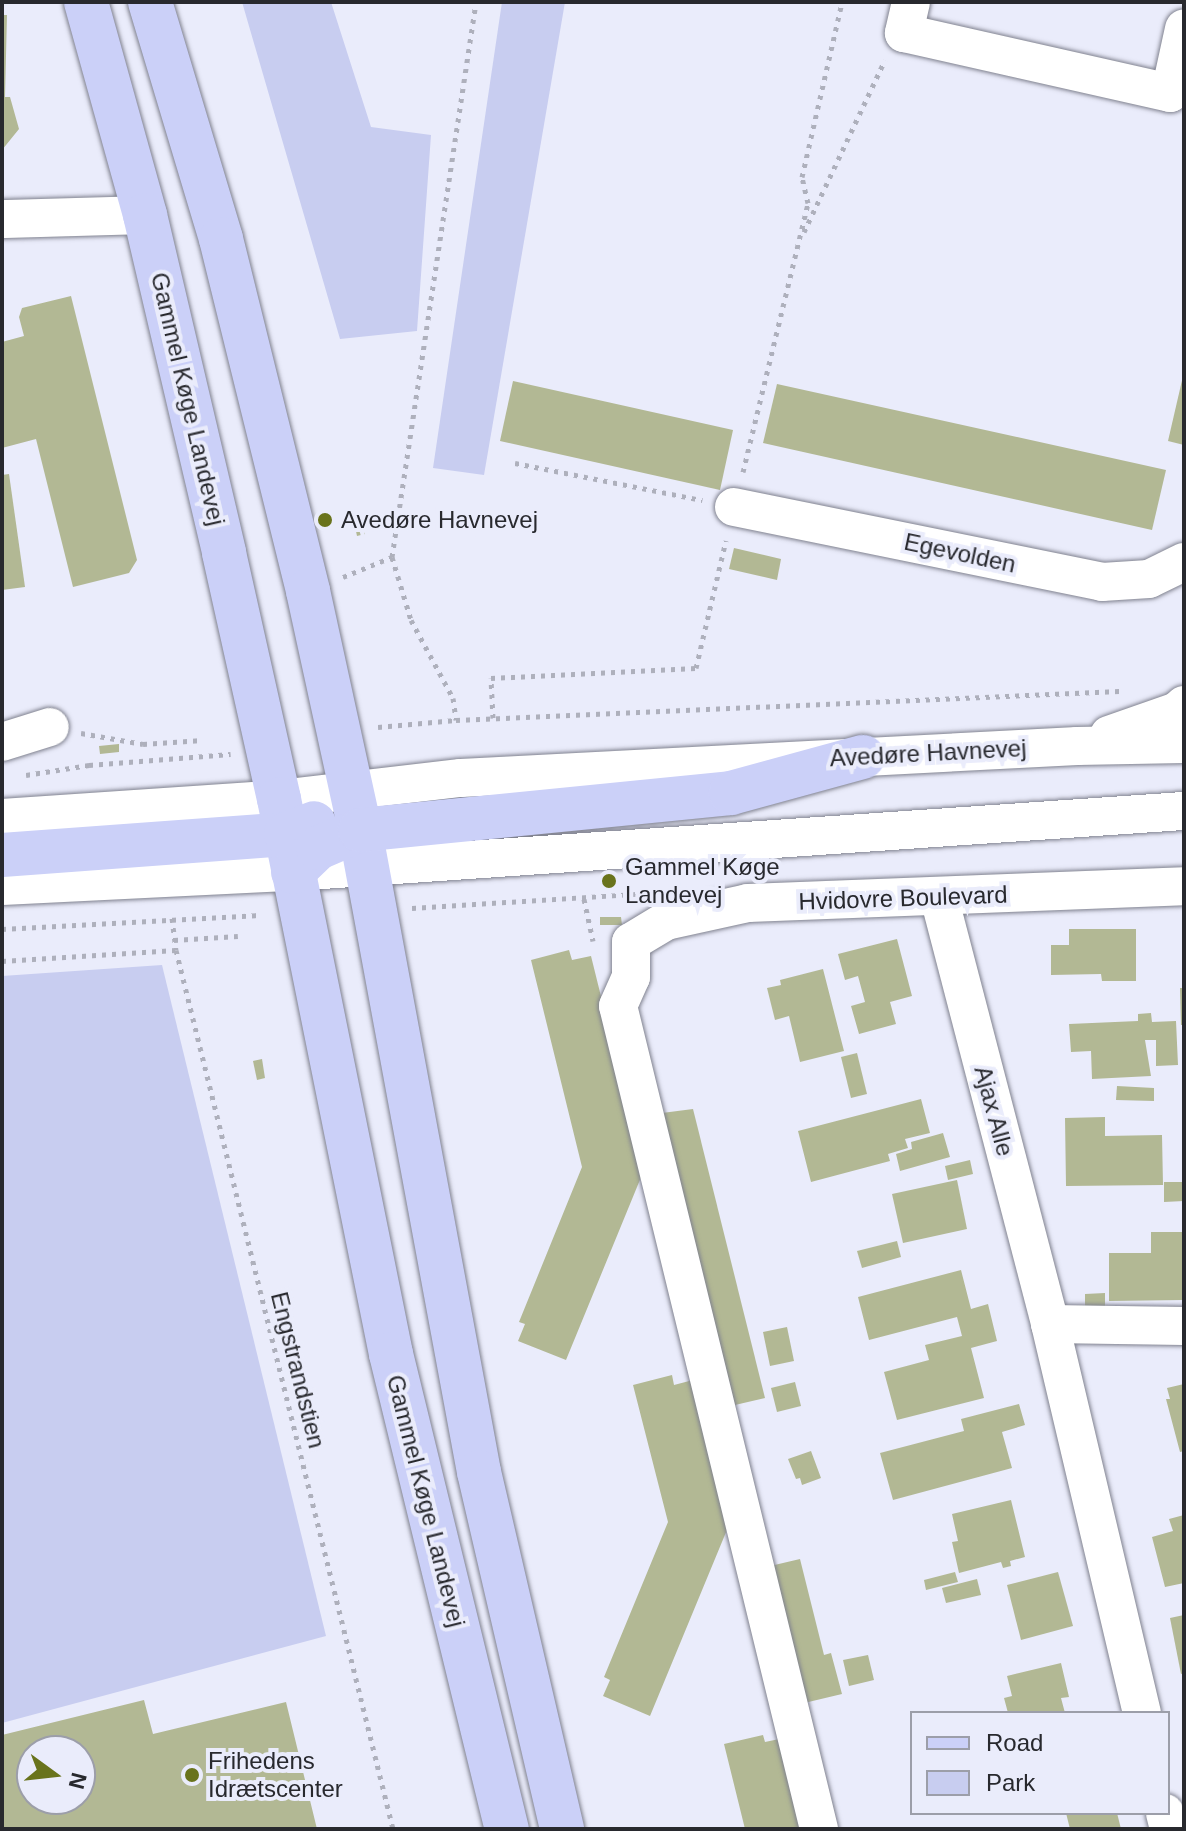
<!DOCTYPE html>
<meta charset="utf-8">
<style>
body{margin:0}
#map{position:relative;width:1186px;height:1831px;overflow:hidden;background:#eaecfb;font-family:Helvetica,sans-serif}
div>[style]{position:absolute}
.green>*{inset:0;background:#c8cdf0}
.building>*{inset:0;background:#b2b894}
.path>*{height:5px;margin-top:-2.5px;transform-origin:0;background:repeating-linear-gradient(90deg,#aeb0bc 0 4px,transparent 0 10px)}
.roads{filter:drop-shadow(0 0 2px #80828f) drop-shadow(0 0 2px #80828f)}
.minor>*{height:38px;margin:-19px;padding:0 19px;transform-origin:19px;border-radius:19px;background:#fff}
.major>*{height:44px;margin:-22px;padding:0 22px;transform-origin:22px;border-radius:22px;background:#cbd0f8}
.dots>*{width:22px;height:22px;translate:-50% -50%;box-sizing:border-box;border:4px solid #eaecfb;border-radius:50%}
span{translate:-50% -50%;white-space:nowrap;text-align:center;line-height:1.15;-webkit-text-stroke:8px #eaecfb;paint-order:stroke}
.street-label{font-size:24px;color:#28292e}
.poi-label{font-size:24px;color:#28292e}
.left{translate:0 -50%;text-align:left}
.frame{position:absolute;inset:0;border:4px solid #28292e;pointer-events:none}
.legend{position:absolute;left:910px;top:1711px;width:260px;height:104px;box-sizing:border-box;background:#eaecfb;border:2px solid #9c9ea9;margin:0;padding:10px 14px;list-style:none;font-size:24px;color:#28292e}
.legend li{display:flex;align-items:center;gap:16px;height:40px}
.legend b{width:40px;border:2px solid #9c9ea9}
.north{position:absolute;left:16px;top:1735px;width:80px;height:80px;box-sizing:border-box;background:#eaecfb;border:2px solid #9c9ea9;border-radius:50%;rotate:105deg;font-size:22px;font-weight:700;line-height:32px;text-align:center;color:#28292e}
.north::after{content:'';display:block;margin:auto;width:28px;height:36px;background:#69731c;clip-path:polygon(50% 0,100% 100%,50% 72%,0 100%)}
</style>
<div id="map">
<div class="green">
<i style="clip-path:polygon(242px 2px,331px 2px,371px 127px,431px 135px,417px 331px,340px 339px)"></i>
<i style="clip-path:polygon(502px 2px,565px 2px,484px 475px,433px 468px)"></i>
<i style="clip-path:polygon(162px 965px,326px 1636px,2px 1723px,2px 976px)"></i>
</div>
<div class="building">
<i style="clip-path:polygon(2px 15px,7px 15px,5px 97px,10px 97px,19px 129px,2px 150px)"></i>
<i style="clip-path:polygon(71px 296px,137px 560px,129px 573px,73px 587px,36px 439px,2px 448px,2px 342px,24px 336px,19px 317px,22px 308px)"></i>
<i style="clip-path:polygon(1183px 376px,1184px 376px,1184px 445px,1168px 441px)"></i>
<i style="clip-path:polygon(513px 381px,733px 430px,720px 490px,500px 441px)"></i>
<i style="clip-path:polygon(777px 384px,1166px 470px,1152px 530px,763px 443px)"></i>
<i style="clip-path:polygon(9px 474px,25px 587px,2px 590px,2px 475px)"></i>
<i style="clip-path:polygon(360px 515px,365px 534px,357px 536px,353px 517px)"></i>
<i style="clip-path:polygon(734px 548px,781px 559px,777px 580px,729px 569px)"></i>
<i style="clip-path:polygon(119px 744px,119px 752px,100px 754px,99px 746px)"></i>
<i style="clip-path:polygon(600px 917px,621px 917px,622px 925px,600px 925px)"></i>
<i style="clip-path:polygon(1069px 929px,1136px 929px,1136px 981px,1102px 981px,1101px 974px,1051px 975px,1051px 945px,1069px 945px)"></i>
<i style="clip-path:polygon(897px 939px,912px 996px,890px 1002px,896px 1024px,859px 1034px,851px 1006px,865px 1002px,858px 976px,845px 980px,838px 954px)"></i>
<i style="clip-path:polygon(569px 950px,572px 960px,591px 956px,644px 1170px,566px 1360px,518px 1341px,525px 1324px,519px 1322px,582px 1167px,531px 960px)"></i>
<i style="clip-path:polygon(823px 969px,844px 1051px,800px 1062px,789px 1016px,775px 1020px,767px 988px,781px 985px,780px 980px)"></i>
<i style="clip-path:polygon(1180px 988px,1184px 988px,1184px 1025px,1181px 1025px)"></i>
<i style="clip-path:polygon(1151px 1013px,1152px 1022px,1176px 1021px,1178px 1065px,1156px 1066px,1156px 1040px,1145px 1040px,1151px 1076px,1092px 1079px,1091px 1051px,1071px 1052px,1069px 1024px,1138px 1021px,1138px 1014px)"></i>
<i style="clip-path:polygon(857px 1053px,867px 1094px,851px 1098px,841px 1057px)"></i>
<i style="clip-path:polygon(262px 1059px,265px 1078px,257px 1080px,253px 1061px)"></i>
<i style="clip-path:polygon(1117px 1086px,1154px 1088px,1154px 1101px,1116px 1100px)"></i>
<i style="clip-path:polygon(921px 1099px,930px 1133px,905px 1139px,908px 1148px,888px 1154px,890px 1161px,811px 1182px,798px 1131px)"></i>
<i style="clip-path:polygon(693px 1109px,765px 1398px,735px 1405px,662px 1113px)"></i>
<i style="clip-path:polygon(1105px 1117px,1105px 1136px,1162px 1135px,1163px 1185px,1066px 1186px,1065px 1118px)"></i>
<i style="clip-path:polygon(943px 1133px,950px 1157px,900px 1171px,896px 1154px,912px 1149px,911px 1142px)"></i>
<i style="clip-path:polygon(970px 1160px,973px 1174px,948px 1180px,945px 1166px)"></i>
<i style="clip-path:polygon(957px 1180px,967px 1229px,903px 1243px,892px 1194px)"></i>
<i style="clip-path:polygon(1164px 1182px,1184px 1182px,1184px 1201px,1164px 1202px)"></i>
<i style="clip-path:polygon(1151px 1232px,1184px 1232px,1184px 1300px,1109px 1301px,1109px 1253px,1151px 1253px)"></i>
<i style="clip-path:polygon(897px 1241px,901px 1257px,862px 1268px,857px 1251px)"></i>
<i style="clip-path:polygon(961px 1270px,971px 1309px,988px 1304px,997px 1341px,971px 1348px,984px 1398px,897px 1420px,884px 1372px,929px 1360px,925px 1345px,962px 1336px,957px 1317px,869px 1340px,858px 1297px)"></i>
<i style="clip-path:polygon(1105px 1293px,1105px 1310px,1085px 1311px,1085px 1294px)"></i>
<i style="clip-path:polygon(787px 1327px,794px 1361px,770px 1366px,763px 1332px)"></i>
<i style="clip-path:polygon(672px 1375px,674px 1385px,693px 1380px,729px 1525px,650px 1716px,603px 1696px,610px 1680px,604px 1677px,668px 1522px,633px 1385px)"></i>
<i style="clip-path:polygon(795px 1382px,801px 1406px,777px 1412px,771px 1388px)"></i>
<i style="clip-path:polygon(1184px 1384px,1184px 1451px,1180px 1452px,1166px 1399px,1170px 1399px,1167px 1388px)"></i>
<i style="clip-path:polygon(1019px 1404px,1025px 1425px,1002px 1432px,1012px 1468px,893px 1500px,880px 1453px,964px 1431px,961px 1419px)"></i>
<i style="clip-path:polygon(811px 1451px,821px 1478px,802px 1485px,800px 1478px,796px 1479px,788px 1459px)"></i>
<i style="clip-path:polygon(1011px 1500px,1025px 1557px,1010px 1561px,1011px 1566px,1003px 1568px,1001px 1562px,959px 1573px,952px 1542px,958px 1541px,952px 1514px)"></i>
<i style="clip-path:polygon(1184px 1515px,1184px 1583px,1165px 1587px,1152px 1537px,1173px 1531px,1169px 1519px)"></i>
<i style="clip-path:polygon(800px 1559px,824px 1655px,831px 1653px,842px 1694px,800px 1704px,766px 1567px)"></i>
<i style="clip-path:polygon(955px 1572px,958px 1582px,926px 1590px,924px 1580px)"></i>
<i style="clip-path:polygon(1058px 1572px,1073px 1626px,1021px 1640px,1007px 1585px)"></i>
<i style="clip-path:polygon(977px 1579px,981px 1595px,946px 1603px,942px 1588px)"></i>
<i style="clip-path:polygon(1184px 1615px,1184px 1673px,1181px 1674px,1170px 1618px)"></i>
<i style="clip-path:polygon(868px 1655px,874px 1680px,849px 1686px,843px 1660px)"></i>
<i style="clip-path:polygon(1061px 1663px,1069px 1697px,1061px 1698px,1065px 1713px,1008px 1713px,1004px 1698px,1012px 1696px,1007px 1676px)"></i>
<i style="clip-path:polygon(evenodd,144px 1700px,153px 1734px,286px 1702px,317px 1829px,2px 1829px,2px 1735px,144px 1700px,32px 1751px,80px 1751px,80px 1799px,32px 1799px,32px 1751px)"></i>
<i style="clip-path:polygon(763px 1735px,765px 1742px,784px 1738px,806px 1829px,745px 1829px,724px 1744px)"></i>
<i style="clip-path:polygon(1066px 1813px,1117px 1813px,1121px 1829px,1070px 1829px)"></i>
</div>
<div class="path">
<i style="left:804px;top:232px;width:190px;rotate:-64.8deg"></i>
<i style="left:515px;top:463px;width:191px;rotate:11.2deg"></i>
<i style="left:743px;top:472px;width:277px;rotate:-76.4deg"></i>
<i style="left:808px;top:203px;width:27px;rotate:-103deg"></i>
<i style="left:802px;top:177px;width:180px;rotate:-77.1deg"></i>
<i style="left:392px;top:557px;width:66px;rotate:73.2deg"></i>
<i style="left:411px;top:620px;width:89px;rotate:61.7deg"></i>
<i style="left:453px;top:698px;width:22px;rotate:82deg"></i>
<i style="left:343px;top:577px;width:53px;rotate:-22.2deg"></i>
<i style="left:392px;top:557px;width:561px;rotate:-81.39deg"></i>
<i style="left:493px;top:718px;width:40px;rotate:-92.9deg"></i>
<i style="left:491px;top:678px;width:205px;rotate:-2.8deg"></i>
<i style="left:696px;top:668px;width:131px;rotate:-76.8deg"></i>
<i style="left:378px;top:727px;width:78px;rotate:-5.1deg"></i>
<i style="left:456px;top:720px;width:664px;rotate:-2.5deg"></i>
<i style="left:81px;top:733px;width:63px;rotate:10.1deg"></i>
<i style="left:143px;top:744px;width:60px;rotate:-3.8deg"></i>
<i style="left:26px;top:775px;width:64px;rotate:-9deg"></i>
<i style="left:89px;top:765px;width:142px;rotate:-4.4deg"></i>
<i style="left:584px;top:899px;width:43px;rotate:77.9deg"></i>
<i style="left:412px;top:908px;width:225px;rotate:-3.6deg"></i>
<i style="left:172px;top:918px;width:32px;rotate:83deg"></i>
<i style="left:176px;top:950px;width:905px;rotate:76.13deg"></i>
<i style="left:2px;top:929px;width:260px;rotate:-3.1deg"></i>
<i style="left:174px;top:940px;width:64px;rotate:-3.6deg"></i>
<i style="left:2px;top:961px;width:174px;rotate:-3.6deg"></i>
</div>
<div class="roads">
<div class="minor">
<i style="left:911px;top:2px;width:32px;rotate:103deg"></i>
<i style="left:904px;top:33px;width:273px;rotate:12.7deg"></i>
<i style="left:1170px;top:93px;width:66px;rotate:-77.7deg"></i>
<i style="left:2px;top:219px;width:143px;rotate:-1.6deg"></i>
<i style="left:734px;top:507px;width:376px;rotate:11.5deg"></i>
<i style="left:1102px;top:582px;width:47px;rotate:-3.7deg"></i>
<i style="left:1149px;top:579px;width:39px;rotate:-26deg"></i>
<i style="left:1109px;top:735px;width:72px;rotate:-19.4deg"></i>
<i style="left:1177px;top:711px;width:9px;rotate:-41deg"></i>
<i style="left:2px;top:742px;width:50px;rotate:-17.4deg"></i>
<i style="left:2px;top:818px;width:278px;rotate:-3.9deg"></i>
<i style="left:279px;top:799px;width:183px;rotate:-6.6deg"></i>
<i style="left:461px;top:778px;width:617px;rotate:-2.97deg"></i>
<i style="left:1077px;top:746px;width:107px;rotate:-1.1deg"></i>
<i style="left:2px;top:886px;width:291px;rotate:-2.8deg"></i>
<i style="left:293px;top:872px;width:893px;rotate:-3.92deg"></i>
<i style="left:939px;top:897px;width:441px;rotate:75.4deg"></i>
<i style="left:1050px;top:1324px;width:400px;rotate:76.7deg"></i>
<i style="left:1050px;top:1324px;width:134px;rotate:0.9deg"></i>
<i style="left:1165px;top:1813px;width:16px;rotate:76deg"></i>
<i style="left:819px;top:1829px;width:847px;rotate:-103.72deg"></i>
<i style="left:618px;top:1006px;width:32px;rotate:-66deg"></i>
<i style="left:631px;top:977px;width:35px;rotate:-90deg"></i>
<i style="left:631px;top:942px;width:41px;rotate:-31deg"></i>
<i style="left:666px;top:921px;width:84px;rotate:-12.4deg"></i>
<i style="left:748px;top:903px;width:436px;rotate:-2.2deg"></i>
</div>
<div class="major">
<i style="left:86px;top:2px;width:221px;rotate:74.5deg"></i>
<i style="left:145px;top:215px;width:347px;rotate:76.8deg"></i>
<i style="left:224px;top:553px;width:252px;rotate:77.4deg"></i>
<i style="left:279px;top:799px;width:566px;rotate:78.59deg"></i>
<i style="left:391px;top:1354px;width:489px;rotate:76.3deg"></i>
<i style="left:150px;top:2px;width:247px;rotate:73.3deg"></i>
<i style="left:221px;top:239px;width:363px;rotate:76.1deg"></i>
<i style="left:308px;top:591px;width:245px;rotate:77.7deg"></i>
<i style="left:360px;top:830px;width:653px;rotate:79.5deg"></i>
<i style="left:479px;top:1472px;width:367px;rotate:76.9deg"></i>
<i style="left:2px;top:855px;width:285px;rotate:-4.2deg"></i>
<i style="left:286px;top:834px;width:30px;rotate:-21deg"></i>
<i style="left:293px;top:872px;width:35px;rotate:-44deg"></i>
<i style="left:318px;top:848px;width:46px;rotate:-23.2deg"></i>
<i style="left:360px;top:830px;width:373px;rotate:-5.7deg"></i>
<i style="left:731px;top:793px;width:137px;rotate:-15.3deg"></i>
</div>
</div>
<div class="dots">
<i style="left:325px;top:520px;background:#69731c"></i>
<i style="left:609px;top:881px;background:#69731c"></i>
<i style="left:192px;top:1775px;background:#69731c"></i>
</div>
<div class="street-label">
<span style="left:188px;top:399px;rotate:77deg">Gammel Køge Landevej</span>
<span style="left:960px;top:553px;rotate:12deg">Egevolden</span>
<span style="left:928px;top:753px;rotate:-3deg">Avedøre Havnevej</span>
<span style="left:903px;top:898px;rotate:-2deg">Hvidovre Boulevard</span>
<span style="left:994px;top:1111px;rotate:75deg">Ajax Alle</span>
<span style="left:298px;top:1370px;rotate:76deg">Engstrandstien</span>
<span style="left:426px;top:1501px;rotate:76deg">Gammel Køge Landevej</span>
</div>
<div class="poi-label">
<span class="left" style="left:341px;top:520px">Avedøre Havnevej</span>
<span class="left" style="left:625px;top:881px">Gammel Køge<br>Landevej</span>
<span class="left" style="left:208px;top:1775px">Frihedens<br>Idrætscenter</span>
</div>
<div class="frame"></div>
<ul class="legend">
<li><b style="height:10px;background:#cbd0f8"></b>Road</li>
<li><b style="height:22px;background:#c8cdf0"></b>Park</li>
</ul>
<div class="north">N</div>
</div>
